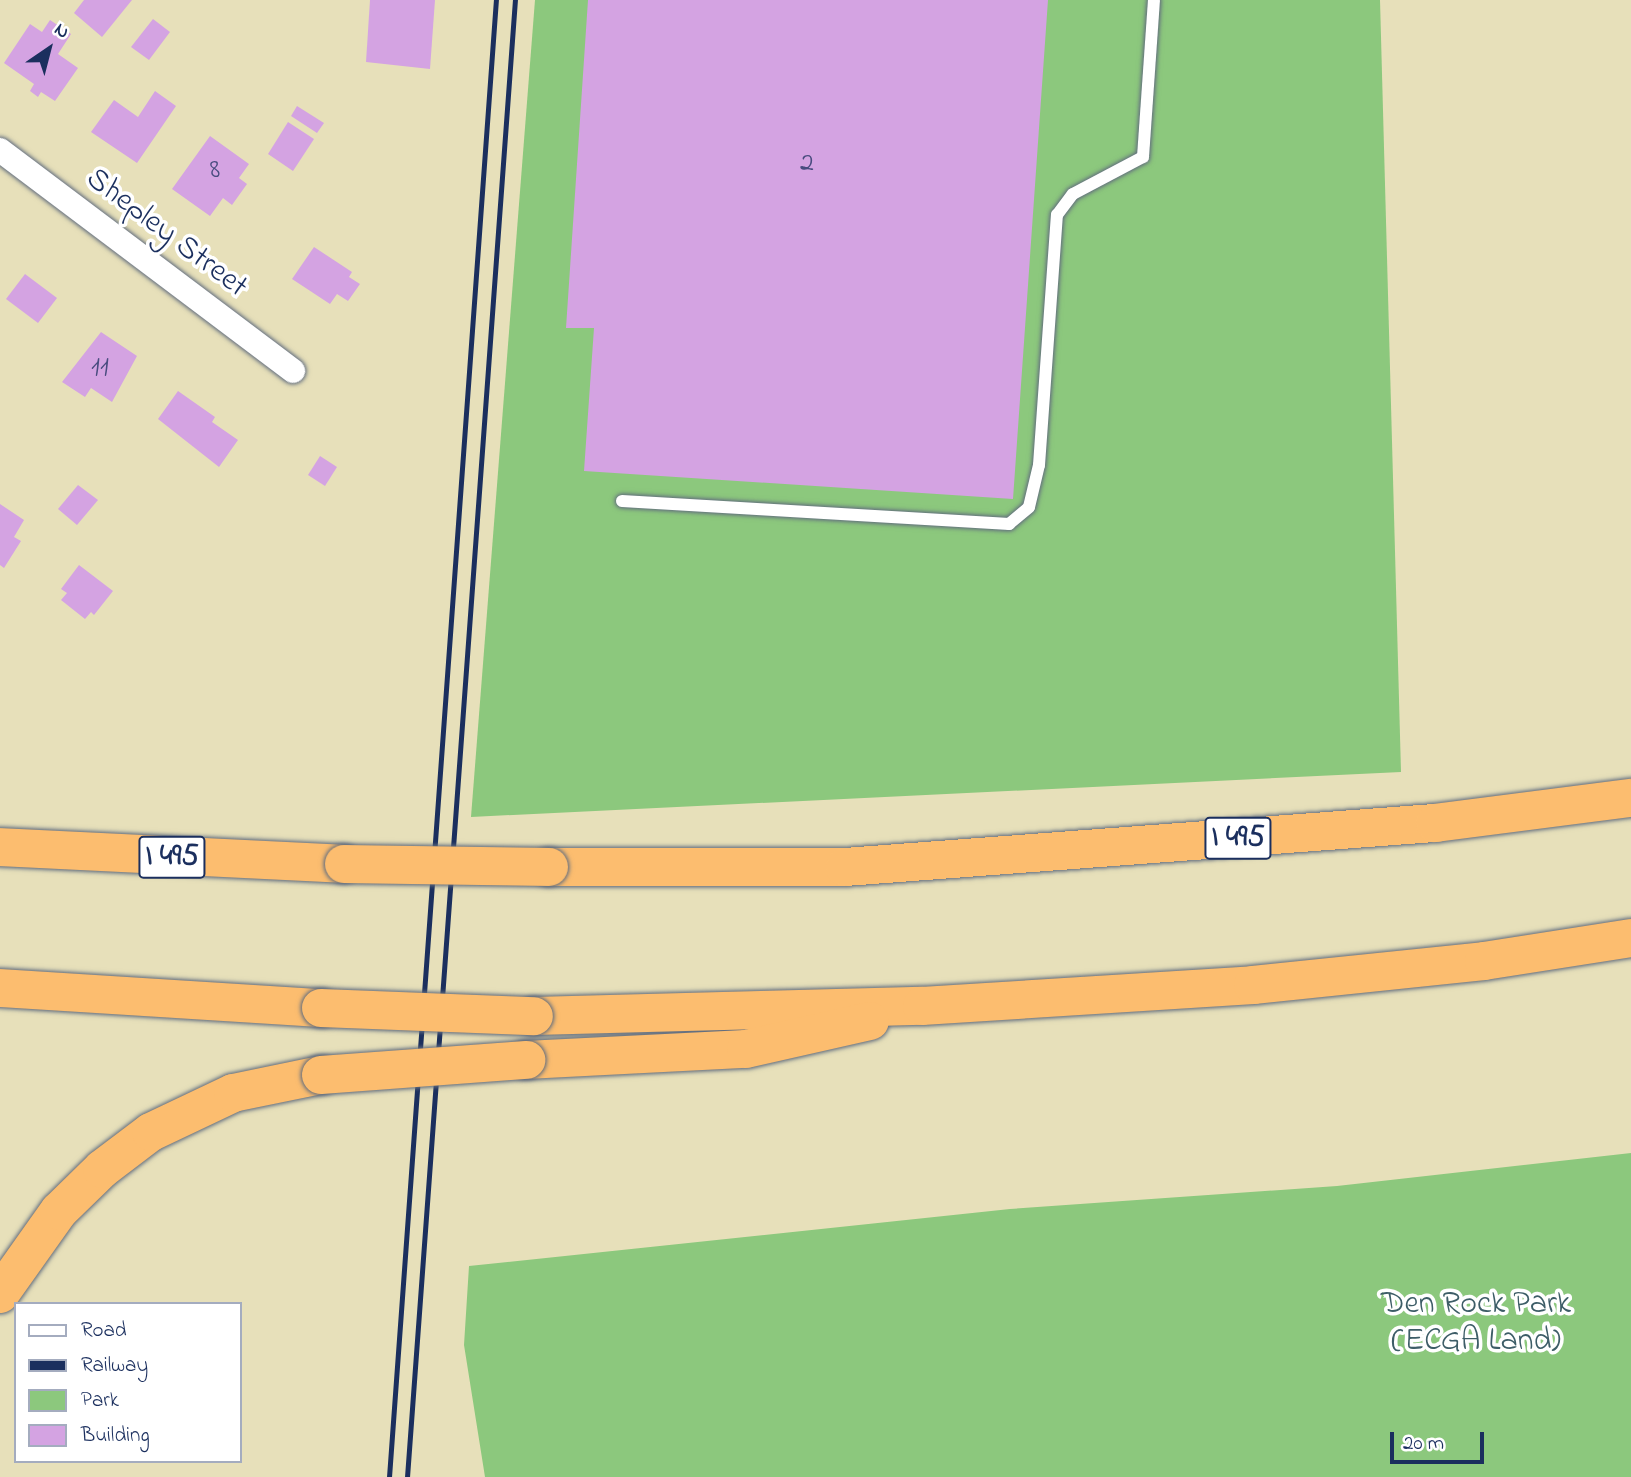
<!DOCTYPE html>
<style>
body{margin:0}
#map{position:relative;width:1631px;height:1477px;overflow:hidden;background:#e7e0ba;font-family:"Indie Flower",sans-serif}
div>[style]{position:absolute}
.green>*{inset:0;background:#8cc87d}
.building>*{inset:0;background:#d4a3e2}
.roads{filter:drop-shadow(0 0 2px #626d7e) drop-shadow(0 0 2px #626d7e)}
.lane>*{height:12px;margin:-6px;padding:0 6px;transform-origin:6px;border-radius:6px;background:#fff}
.street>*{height:24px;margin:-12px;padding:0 12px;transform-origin:12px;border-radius:12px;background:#fff}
.highway>*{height:38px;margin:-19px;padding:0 19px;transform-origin:19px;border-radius:19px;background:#fcbd6f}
.rail>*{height:5px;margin:-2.5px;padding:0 2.5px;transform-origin:2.5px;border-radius:2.5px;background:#1b2f5e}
.bridges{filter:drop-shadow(0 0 2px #626d7e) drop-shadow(0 0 2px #626d7e)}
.highway-bridge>*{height:38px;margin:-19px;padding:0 19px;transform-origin:19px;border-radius:19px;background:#fcbd6f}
span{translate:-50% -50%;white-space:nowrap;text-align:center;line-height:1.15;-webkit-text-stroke:7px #fff;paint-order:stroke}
.number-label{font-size:28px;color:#494c7f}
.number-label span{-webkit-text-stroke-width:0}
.shield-label span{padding:2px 5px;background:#fff;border:2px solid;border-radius:5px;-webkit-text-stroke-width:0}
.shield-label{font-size:30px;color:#1b2f5e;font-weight:700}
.street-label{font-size:32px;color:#1b2f5e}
.park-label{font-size:32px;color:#3d5d67}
.legend{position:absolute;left:14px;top:1302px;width:228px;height:161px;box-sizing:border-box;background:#fff;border:2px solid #a4acbf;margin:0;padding:9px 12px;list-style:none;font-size:21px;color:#1b2f5e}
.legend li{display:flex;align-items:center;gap:14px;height:35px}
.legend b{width:35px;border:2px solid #a4acbf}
.north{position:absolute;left:14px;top:14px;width:70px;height:70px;-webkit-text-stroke:5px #fff;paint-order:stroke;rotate:35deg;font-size:19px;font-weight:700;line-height:28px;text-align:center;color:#1b2f5e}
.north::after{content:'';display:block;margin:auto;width:24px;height:32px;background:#1b2f5e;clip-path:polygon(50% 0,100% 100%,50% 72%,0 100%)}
.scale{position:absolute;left:1390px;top:1432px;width:94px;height:32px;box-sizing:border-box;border:4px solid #1b2f5e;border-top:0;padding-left:9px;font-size:21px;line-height:24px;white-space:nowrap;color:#1b2f5e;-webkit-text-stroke:5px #fff;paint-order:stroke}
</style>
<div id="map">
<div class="green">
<i style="clip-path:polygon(535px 0,1380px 0,1401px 772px,471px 817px)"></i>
<i style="clip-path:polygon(1631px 1153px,1631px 1477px,485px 1477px,464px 1345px,469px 1266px,1010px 1209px,1337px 1186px)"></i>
</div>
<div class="building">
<i style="clip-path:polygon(84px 0,132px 0,102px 37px,74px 13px)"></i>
<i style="clip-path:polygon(370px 0,435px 0,430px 69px,366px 62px)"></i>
<i style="clip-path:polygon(588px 0,1048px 0,1013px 499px,584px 471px,594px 328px,566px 328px)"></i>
<i style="clip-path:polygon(153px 19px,170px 32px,149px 60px,131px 47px)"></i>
<i style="clip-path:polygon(50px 20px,71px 34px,58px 54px,78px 68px,55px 101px,41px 92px,38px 97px,30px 91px,34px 84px,4px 63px,30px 24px,42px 32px)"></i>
<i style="clip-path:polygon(155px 91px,176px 106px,137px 163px,91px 132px,114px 100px,138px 117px)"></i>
<i style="clip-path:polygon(297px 106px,324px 123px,317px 133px,291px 116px)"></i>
<i style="clip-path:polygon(288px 122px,314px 139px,293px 171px,268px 154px)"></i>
<i style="clip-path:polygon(210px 136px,249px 164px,239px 178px,247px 184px,232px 205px,223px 198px,210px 216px,172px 189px)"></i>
<i style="clip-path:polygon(314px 247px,352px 272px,349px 277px,360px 284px,348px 301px,337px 294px,330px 304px,292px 279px)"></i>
<i style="clip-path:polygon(25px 274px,57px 298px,38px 323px,6px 299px)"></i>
<i style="clip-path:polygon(101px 332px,137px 356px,112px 402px,91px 388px,85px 397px,62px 382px)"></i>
<i style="clip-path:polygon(178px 391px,215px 417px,212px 422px,238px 440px,219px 467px,158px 419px)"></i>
<i style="clip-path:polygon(320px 456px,337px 467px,325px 486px,308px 475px)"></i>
<i style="clip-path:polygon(78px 485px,98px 500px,77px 525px,58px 509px)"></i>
<i style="clip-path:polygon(0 504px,24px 520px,14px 537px,21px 541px,4px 568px,0 565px)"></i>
<i style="clip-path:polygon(79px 565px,113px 591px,94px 615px,91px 612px,85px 619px,61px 600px,67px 593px,61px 589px)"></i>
</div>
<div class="roads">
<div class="lane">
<i style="left:622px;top:501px;width:388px;rotate:3.4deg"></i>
<i style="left:1009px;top:524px;width:26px;rotate:-40deg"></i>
<i style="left:1029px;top:507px;width:43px;rotate:-76.6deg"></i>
<i style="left:1039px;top:465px;width:251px;rotate:-85.9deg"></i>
<i style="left:1057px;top:215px;width:26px;rotate:-53deg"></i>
<i style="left:1073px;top:194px;width:79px;rotate:-27.9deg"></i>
<i style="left:1143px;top:157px;width:157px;rotate:-86deg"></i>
</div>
<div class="street">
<i style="left:0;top:150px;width:367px;rotate:37deg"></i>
</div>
<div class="highway">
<i style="left:0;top:847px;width:344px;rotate:2.8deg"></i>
<i style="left:549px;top:867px;width:296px"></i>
<i style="left:845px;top:867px;width:592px;rotate:-4.27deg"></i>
<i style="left:1435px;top:823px;width:198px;rotate:-7.3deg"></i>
<i style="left:0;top:988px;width:322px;rotate:3.6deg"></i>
<i style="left:534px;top:1016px;width:388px;rotate:-1.5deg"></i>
<i style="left:922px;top:1006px;width:332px;rotate:-3.6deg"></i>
<i style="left:1253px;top:985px;width:232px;rotate:-5.9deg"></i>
<i style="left:1484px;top:961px;width:149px;rotate:-8.9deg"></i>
<i style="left:526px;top:1060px;width:220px;rotate:-2.9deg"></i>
<i style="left:746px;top:1049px;width:127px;rotate:-12.7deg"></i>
<i style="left:0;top:1294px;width:102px;rotate:-54.6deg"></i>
<i style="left:59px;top:1211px;width:60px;rotate:-44.3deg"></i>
<i style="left:102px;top:1169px;width:61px;rotate:-37.1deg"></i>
<i style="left:151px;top:1132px;width:91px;rotate:-25.4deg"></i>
<i style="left:233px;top:1093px;width:90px;rotate:-11.6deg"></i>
</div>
</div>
<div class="rail">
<i style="left:389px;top:1477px;width:1481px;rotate:-85.86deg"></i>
<i style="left:407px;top:1477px;width:1481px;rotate:-85.82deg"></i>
</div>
<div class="bridges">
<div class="highway-bridge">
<i style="left:344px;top:864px;width:205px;rotate:0.8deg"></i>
<i style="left:321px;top:1008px;width:213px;rotate:2.2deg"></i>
<i style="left:321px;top:1075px;width:206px;rotate:-4.2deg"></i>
</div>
</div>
<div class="number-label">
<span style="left:807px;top:164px">2</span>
<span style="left:215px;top:171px">8</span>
<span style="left:100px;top:369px">11</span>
</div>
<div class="shield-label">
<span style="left:1238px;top:838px">I 495</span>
<span style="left:172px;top:857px">I 495</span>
</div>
<div class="street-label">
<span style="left:166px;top:234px;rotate:37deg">Shepley Street</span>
</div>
<div class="park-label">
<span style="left:1476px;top:1324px">Den Rock Park<br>(ECGA Land)</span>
</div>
<ul class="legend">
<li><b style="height:9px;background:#fff"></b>Road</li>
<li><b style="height:9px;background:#1b2f5e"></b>Railway</li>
<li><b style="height:19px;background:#8cc87d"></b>Park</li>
<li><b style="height:19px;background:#d4a3e2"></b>Building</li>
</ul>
<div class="north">N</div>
<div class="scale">20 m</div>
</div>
